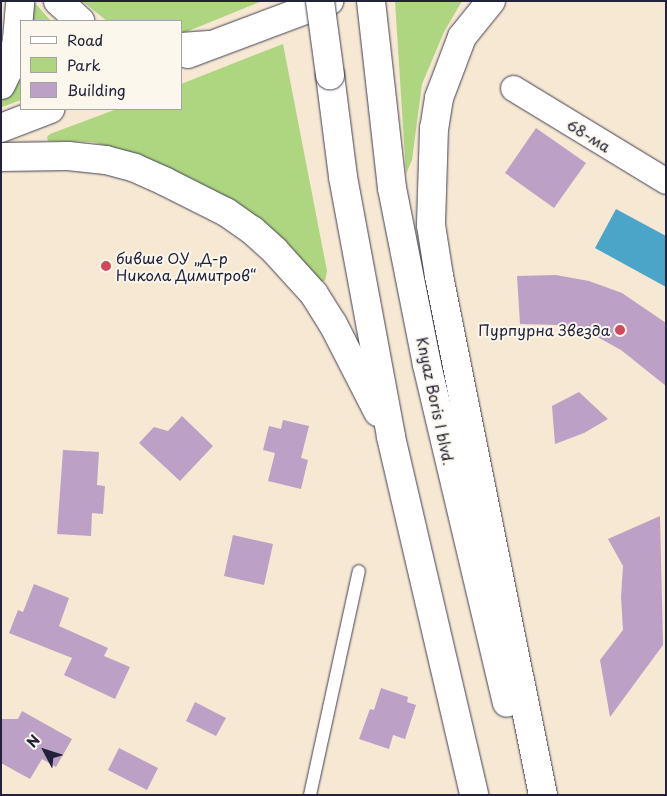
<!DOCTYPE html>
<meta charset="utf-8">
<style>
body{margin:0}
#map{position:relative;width:667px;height:796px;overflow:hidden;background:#f6e8d3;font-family:"Playpen Sans",sans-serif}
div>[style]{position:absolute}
.green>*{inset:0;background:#aed57f}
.water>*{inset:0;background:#4aa5c8}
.building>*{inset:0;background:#bda0c5}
.roads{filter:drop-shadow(0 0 1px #424052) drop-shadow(0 0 1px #424052)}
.lane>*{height:12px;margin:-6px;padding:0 6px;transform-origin:6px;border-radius:6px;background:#fff}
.street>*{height:25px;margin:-12.5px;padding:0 12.5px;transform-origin:12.5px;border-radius:12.5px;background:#fff}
.secondary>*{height:28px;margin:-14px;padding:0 14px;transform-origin:14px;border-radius:14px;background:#fff}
.highway>*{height:28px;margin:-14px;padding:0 14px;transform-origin:14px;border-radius:14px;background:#fff}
.bridges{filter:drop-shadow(0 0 1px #424052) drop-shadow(0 0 1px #424052)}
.highway-bridge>*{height:28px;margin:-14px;padding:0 14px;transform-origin:14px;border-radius:14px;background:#fff}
.dots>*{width:14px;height:14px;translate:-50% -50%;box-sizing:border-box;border:2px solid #fbf7ec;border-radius:50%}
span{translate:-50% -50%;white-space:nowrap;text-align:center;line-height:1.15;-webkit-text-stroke:4px #fbf7ec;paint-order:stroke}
.street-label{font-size:15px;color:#22223b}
.poi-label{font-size:15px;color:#22223b}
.left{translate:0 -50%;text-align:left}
.right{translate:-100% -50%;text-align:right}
.frame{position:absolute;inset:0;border:2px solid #22223b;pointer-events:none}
.legend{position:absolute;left:20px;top:20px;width:162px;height:90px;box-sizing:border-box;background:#fbf7ec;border:1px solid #a4a2a5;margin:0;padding:6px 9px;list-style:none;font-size:15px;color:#22223b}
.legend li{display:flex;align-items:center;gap:10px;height:25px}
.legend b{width:25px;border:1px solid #a4a2a5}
.north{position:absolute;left:20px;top:726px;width:50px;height:50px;-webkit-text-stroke:4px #fbf7ec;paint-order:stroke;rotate:310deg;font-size:14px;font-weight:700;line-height:20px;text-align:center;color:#22223b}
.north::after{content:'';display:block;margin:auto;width:18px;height:22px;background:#22223b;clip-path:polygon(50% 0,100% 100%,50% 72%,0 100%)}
</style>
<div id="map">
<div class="green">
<i style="clip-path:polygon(30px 1px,34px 2px,51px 21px,27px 21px)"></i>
<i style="clip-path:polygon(82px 1px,262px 1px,181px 34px,181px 21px,107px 21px)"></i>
<i style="clip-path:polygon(395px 1px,462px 1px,444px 32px,422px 84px,412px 160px,406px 174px)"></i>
<i style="clip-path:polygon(283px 44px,327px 271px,325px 281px,318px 282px,247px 212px,192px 179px,138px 156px,93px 142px,48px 141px,47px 137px,50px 134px,117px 109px,181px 109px,181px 84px)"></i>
<i style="clip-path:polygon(21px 54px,21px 100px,2px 107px,1px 100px,18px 69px)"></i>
</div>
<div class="water">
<i style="clip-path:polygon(616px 209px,666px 236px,666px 287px,595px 248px)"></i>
</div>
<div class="building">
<i style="clip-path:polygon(536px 128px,586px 163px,554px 208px,505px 173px)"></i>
<i style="clip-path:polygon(556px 275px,589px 281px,622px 293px,666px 323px,666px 386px,621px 350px,592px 334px,557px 325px,520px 324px,517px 276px)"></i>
<i style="clip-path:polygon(579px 392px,608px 419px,584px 433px,555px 444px,552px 406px)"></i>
<i style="clip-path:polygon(182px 416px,213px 446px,180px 481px,139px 443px,154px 427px,168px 431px)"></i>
<i style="clip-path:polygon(283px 420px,309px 426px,301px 458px,308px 460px,301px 489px,268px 481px,275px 453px,263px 450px,269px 426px,281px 429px)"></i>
<i style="clip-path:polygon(63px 450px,99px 452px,97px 485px,105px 486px,103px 514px,92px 513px,91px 536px,57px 534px)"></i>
<i style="clip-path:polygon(660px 516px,663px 645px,610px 717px,600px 660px,623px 630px,621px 597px,623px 566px,608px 539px)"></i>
<i style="clip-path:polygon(233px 535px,273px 544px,264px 585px,224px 576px)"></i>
<i style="clip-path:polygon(34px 584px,69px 598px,59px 626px,108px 648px,104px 656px,130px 667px,115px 699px,64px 675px,72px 658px,9px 633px,18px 610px,23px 612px)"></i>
<i style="clip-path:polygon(381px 688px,408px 697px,407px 702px,416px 705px,405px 739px,393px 735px,389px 749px,359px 739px,370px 709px,374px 710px)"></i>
<i style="clip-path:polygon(195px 702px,226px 718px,216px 736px,186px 721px)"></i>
<i style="clip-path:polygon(22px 711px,72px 739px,56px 767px,42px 759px,30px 779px,1px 763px,1px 719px,18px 719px)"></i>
<i style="clip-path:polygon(119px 748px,158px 768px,147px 790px,108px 770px)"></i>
</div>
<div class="roads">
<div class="lane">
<i style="left:310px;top:795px;width:229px;rotate:-77.7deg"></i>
</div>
<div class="street">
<i style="left:513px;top:88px;width:179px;rotate:31.3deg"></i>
</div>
<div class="secondary">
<i style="left:188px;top:54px;width:151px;rotate:-20.6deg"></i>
<i style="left:1px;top:128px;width:53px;rotate:-21.2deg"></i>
</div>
<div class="highway">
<i style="left:58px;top:1px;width:30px;rotate:42deg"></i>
<i style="left:371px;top:1px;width:188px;rotate:83.6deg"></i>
<i style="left:392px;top:188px;width:180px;rotate:78.8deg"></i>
<i style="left:427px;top:365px;width:347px;rotate:76.7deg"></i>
<i style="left:491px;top:1px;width:46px;rotate:128.9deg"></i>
<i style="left:462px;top:37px;width:65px;rotate:110.7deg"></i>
<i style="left:439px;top:98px;width:30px;rotate:99deg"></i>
<i style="left:434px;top:128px;width:97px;rotate:91.8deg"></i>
<i style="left:431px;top:225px;width:52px;rotate:81.1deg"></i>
<i style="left:439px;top:276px;width:529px;rotate:78.67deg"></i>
<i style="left:181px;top:47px;width:28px;rotate:-4deg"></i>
<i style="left:330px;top:75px;width:103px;rotate:82.7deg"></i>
<i style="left:343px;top:177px;width:264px;rotate:79.5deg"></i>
<i style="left:391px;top:437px;width:367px;rotate:76.9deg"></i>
<i style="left:1px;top:85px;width:28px;rotate:-64deg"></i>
<i style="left:13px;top:60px;width:21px;rotate:-79deg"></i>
<i style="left:17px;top:39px;width:38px;rotate:-85deg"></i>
<i style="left:1px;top:157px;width:67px;rotate:-0.9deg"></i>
<i style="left:68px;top:156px;width:38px;rotate:6deg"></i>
<i style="left:106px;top:160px;width:30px;rotate:15deg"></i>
<i style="left:135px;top:168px;width:32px;rotate:24deg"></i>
<i style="left:164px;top:181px;width:69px;rotate:26.6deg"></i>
<i style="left:226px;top:212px;width:32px;rotate:35deg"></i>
<i style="left:252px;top:230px;width:31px;rotate:42deg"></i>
<i style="left:275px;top:251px;width:58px;rotate:47.8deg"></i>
<i style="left:314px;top:294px;width:36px;rotate:58deg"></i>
<i style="left:333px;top:324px;width:99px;rotate:62.9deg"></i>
</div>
</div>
<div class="bridges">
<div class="highway-bridge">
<i style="left:320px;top:1px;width:75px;rotate:82.3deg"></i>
</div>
</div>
<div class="dots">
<i style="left:106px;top:266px;background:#d1495b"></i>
<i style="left:620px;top:330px;background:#d1495b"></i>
</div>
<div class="street-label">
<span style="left:589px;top:135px;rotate:32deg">68-ма</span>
<span style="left:436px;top:401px;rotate:78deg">Knyaz Boris I blvd.</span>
</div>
<div class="poi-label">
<span class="left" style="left:116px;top:266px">бивше ОУ „Д-р<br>Никола Димитров“</span>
<span class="right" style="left:610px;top:330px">Пурпурна Звезда</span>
</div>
<div class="frame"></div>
<ul class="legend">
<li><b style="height:6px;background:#fff"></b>Road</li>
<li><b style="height:14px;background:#aed57f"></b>Park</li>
<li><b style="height:14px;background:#bda0c5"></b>Building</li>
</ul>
<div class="north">N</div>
</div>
